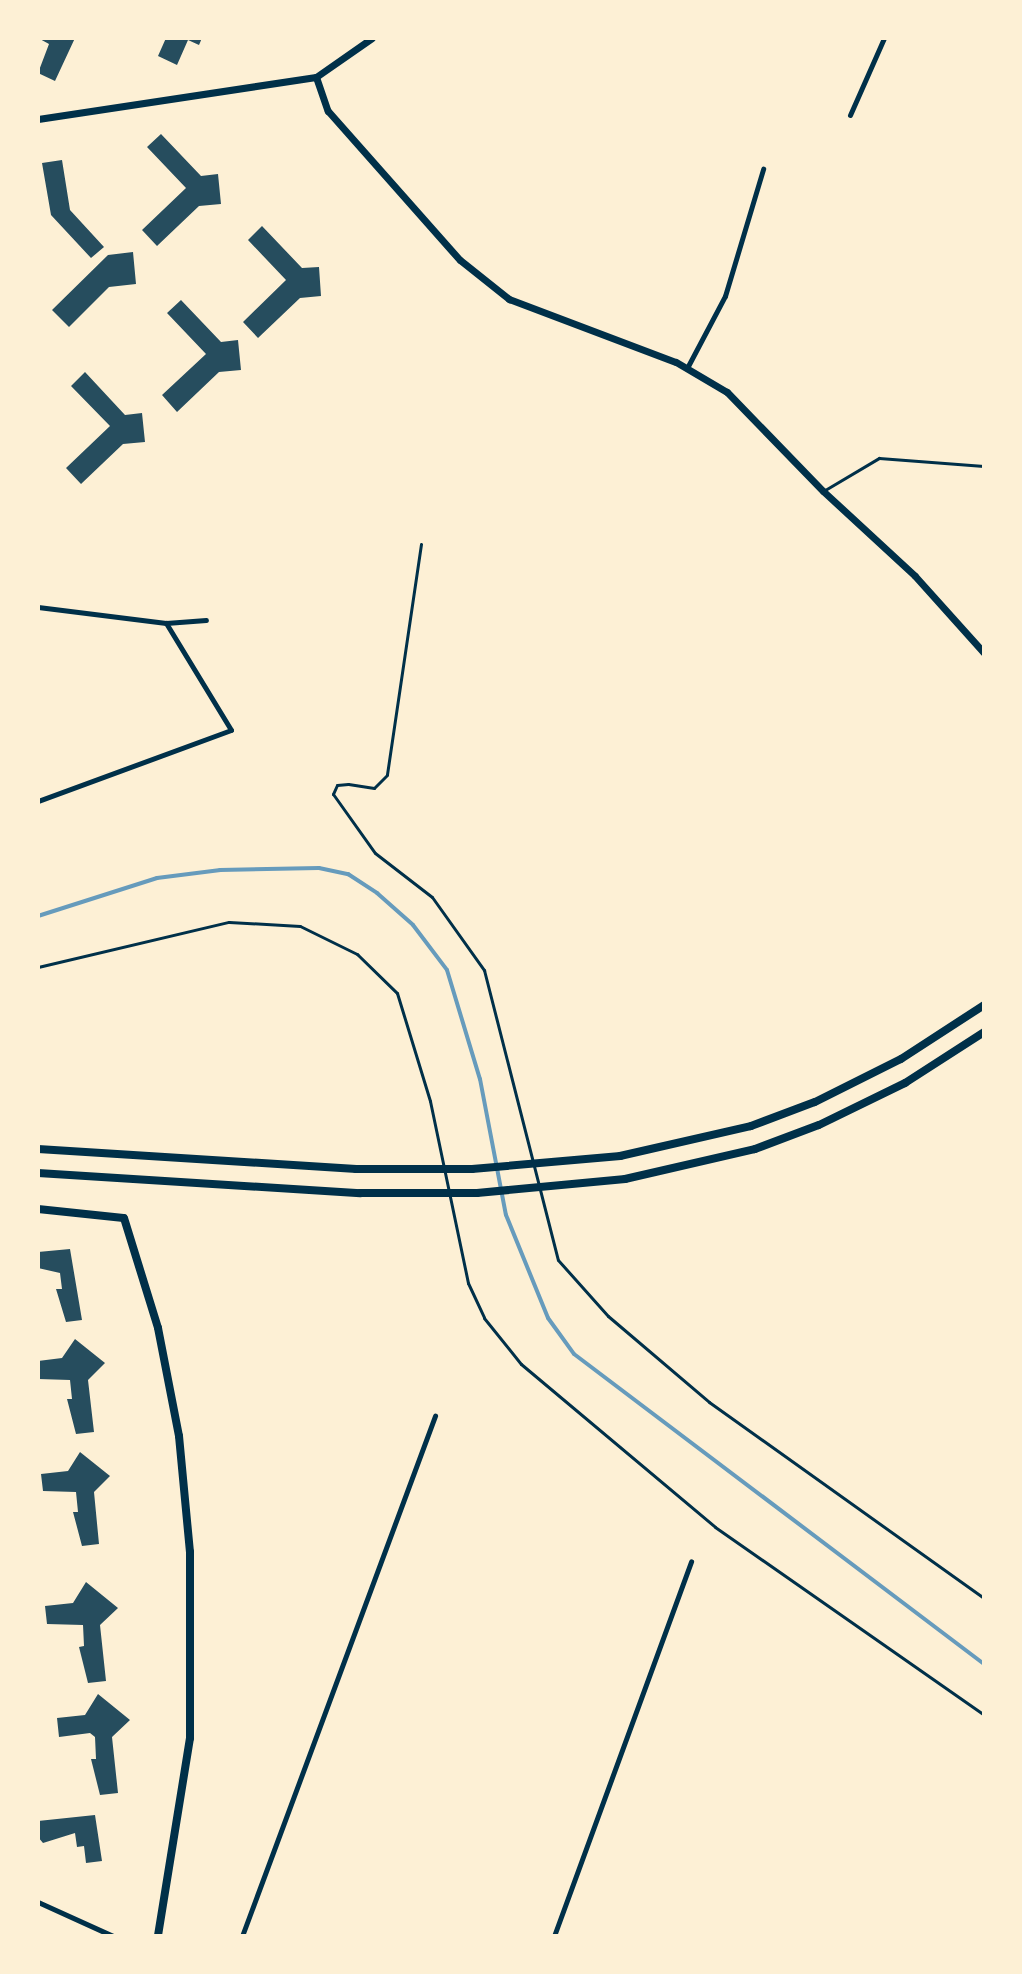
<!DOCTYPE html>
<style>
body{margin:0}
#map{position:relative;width:1022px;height:1974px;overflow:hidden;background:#fdf0d5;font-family:Overpass,sans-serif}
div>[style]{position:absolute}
.stream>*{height:4px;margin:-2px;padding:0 2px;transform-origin:2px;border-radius:2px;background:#669bbc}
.building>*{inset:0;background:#264d5e}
.service>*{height:3px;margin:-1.5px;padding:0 1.5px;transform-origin:1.5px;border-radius:1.5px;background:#003049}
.minor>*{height:5px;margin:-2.5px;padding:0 2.5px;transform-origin:2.5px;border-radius:2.5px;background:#003049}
.tertiary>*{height:7px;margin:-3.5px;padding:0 3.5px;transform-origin:3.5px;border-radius:3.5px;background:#003049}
.secondary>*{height:8px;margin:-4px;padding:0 4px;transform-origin:4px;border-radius:4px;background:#003049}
span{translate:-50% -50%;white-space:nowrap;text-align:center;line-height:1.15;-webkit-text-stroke:8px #fdf0d5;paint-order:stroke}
.frame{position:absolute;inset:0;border:40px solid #fdf0d5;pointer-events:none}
</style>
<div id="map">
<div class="stream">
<i style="left:38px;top:916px;width:125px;rotate:-17.7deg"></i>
<i style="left:157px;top:878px;width:64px;rotate:-7.2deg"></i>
<i style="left:220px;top:870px;width:99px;rotate:-1.2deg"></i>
<i style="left:319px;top:868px;width:30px;rotate:12deg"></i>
<i style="left:348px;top:874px;width:35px;rotate:33deg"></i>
<i style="left:377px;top:893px;width:48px;rotate:41.6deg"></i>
<i style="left:413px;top:925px;width:56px;rotate:52.9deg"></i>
<i style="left:447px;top:970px;width:114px;rotate:73.2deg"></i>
<i style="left:480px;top:1079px;width:138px;rotate:79.2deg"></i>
<i style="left:506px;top:1215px;width:111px;rotate:67.8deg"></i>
<i style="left:548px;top:1318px;width:44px;rotate:54.2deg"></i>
<i style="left:574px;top:1354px;width:514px;rotate:37.09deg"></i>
</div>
<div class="building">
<i style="clip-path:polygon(38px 38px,75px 38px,55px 81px,38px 73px,49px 44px)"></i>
<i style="clip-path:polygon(166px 38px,202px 38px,199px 45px,188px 40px,177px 65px,158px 56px)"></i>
<i style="clip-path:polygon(161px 134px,201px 176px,218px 174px,221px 204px,199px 206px,157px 246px,142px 230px,186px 188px,147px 147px)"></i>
<i style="clip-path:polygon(62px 160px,70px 210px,104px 247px,91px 258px,51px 215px,42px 163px)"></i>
<i style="clip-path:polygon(262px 226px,302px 268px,319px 267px,321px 296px,300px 298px,258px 338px,243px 322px,286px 280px,248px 240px)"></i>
<i style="clip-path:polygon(133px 252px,136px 284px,109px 287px,69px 327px,52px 310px,108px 255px)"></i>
<i style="clip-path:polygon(181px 300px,221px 342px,238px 340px,241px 370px,219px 372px,177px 412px,162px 395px,206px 354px,167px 313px)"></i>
<i style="clip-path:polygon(85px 372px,125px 415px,142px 413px,145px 442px,123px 444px,81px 484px,66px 468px,110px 426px,71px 386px)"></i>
<i style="clip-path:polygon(70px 1249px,82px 1320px,66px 1322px,56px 1289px,62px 1289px,60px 1273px,38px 1268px,38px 1252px)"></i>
<i style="clip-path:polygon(75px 1339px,105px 1363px,88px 1380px,94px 1432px,76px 1434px,67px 1399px,72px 1399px,70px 1380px,38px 1379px,38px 1361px,62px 1358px)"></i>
<i style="clip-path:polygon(80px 1452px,110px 1476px,94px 1492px,99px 1544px,82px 1546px,73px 1512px,78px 1512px,76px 1492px,43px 1491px,41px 1474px,68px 1471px)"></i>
<i style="clip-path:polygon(86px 1582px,118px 1608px,100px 1625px,106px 1681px,88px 1683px,79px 1647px,84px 1646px,83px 1625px,47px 1624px,45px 1606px,73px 1603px)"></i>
<i style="clip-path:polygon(98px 1694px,130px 1720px,112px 1737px,118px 1793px,100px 1795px,91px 1759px,96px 1759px,95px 1737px,90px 1733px,59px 1737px,57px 1718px,85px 1715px)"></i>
<i style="clip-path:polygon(95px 1815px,102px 1861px,86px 1863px,84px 1846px,77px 1847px,75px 1833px,43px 1843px,38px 1837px,38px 1821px)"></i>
</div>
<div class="service">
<i style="left:825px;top:490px;width:63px;rotate:-30.7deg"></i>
<i style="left:879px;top:458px;width:105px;rotate:4.4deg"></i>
<i style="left:421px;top:544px;width:233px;rotate:98.4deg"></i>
<i style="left:387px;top:775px;width:18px;rotate:135deg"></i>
<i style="left:374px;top:788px;width:26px;rotate:-171deg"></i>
<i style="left:348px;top:784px;width:11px;rotate:175deg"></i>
<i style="left:337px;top:785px;width:10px;rotate:114deg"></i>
<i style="left:333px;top:794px;width:72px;rotate:54.6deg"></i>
<i style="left:375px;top:853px;width:72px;rotate:37.7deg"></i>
<i style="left:432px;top:897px;width:90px;rotate:54.5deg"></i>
<i style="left:484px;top:970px;width:299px;rotate:75.7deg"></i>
<i style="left:558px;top:1260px;width:75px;rotate:48.2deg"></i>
<i style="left:608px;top:1316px;width:133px;rotate:40.4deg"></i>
<i style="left:709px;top:1402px;width:338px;rotate:35.5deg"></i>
<i style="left:38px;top:967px;width:196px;rotate:-13.3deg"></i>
<i style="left:229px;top:922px;width:71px;rotate:3.2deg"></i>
<i style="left:300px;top:926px;width:64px;rotate:26.2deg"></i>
<i style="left:357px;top:954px;width:56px;rotate:44.3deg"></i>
<i style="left:397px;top:993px;width:113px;rotate:73deg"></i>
<i style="left:430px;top:1101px;width:186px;rotate:78.2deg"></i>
<i style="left:468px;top:1283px;width:38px;rotate:65deg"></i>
<i style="left:484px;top:1318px;width:59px;rotate:51.2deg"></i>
<i style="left:521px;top:1364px;width:253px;rotate:40deg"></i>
<i style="left:715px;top:1527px;width:328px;rotate:34.9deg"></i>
</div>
<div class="minor">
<i style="left:850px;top:115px;width:84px;rotate:-66.2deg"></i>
<i style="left:687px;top:368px;width:81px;rotate:-62.2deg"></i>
<i style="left:725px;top:296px;width:133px;rotate:-73.3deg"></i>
<i style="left:38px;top:607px;width:129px;rotate:7.1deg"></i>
<i style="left:166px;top:623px;width:125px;rotate:58.7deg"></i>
<i style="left:231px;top:730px;width:206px;rotate:159.8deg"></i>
<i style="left:166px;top:623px;width:40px;rotate:-4.3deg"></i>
<i style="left:38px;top:1902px;width:82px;rotate:24.4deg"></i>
<i style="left:242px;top:1936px;width:555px;rotate:-69.64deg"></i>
<i style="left:554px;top:1936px;width:399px;rotate:-69.9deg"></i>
</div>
<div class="tertiary">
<i style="left:316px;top:77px;width:36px;rotate:71deg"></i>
<i style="left:328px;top:111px;width:199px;rotate:48.5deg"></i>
<i style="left:460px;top:260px;width:63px;rotate:38.5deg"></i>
<i style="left:509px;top:299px;width:178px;rotate:20.7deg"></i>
<i style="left:676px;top:362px;width:59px;rotate:30.5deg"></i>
<i style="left:727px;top:392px;width:138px;rotate:45.9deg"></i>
<i style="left:823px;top:491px;width:125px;rotate:42.7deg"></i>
<i style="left:915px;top:576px;width:103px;rotate:48.1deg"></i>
<i style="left:38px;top:119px;width:281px;rotate:-8.6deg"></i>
<i style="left:316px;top:77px;width:68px;rotate:-34.9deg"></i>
</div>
<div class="secondary">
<i style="left:38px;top:1149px;width:319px;rotate:3.6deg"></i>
<i style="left:356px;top:1169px;width:116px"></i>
<i style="left:472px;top:1169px;width:149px;rotate:-5deg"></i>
<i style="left:620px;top:1156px;width:134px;rotate:-12.9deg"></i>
<i style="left:751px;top:1126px;width:68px;rotate:-20.6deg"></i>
<i style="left:815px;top:1102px;width:96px;rotate:-26.6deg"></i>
<i style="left:901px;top:1059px;width:99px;rotate:-33deg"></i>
<i style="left:38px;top:1173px;width:323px;rotate:3.6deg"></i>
<i style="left:360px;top:1193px;width:117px"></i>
<i style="left:477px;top:1193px;width:149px;rotate:-5.4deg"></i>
<i style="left:625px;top:1179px;width:133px;rotate:-13deg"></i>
<i style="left:755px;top:1149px;width:68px;rotate:-20.6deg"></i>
<i style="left:819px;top:1125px;width:96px;rotate:-26deg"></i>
<i style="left:905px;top:1083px;width:94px;rotate:-32.8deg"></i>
<i style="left:38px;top:1209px;width:86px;rotate:6deg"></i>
<i style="left:124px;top:1218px;width:115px;rotate:72.8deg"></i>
<i style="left:158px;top:1328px;width:110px;rotate:79deg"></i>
<i style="left:179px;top:1436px;width:117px;rotate:84.6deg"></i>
<i style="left:190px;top:1552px;width:186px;rotate:90deg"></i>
<i style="left:190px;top:1738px;width:201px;rotate:99.2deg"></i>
</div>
<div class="frame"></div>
</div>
